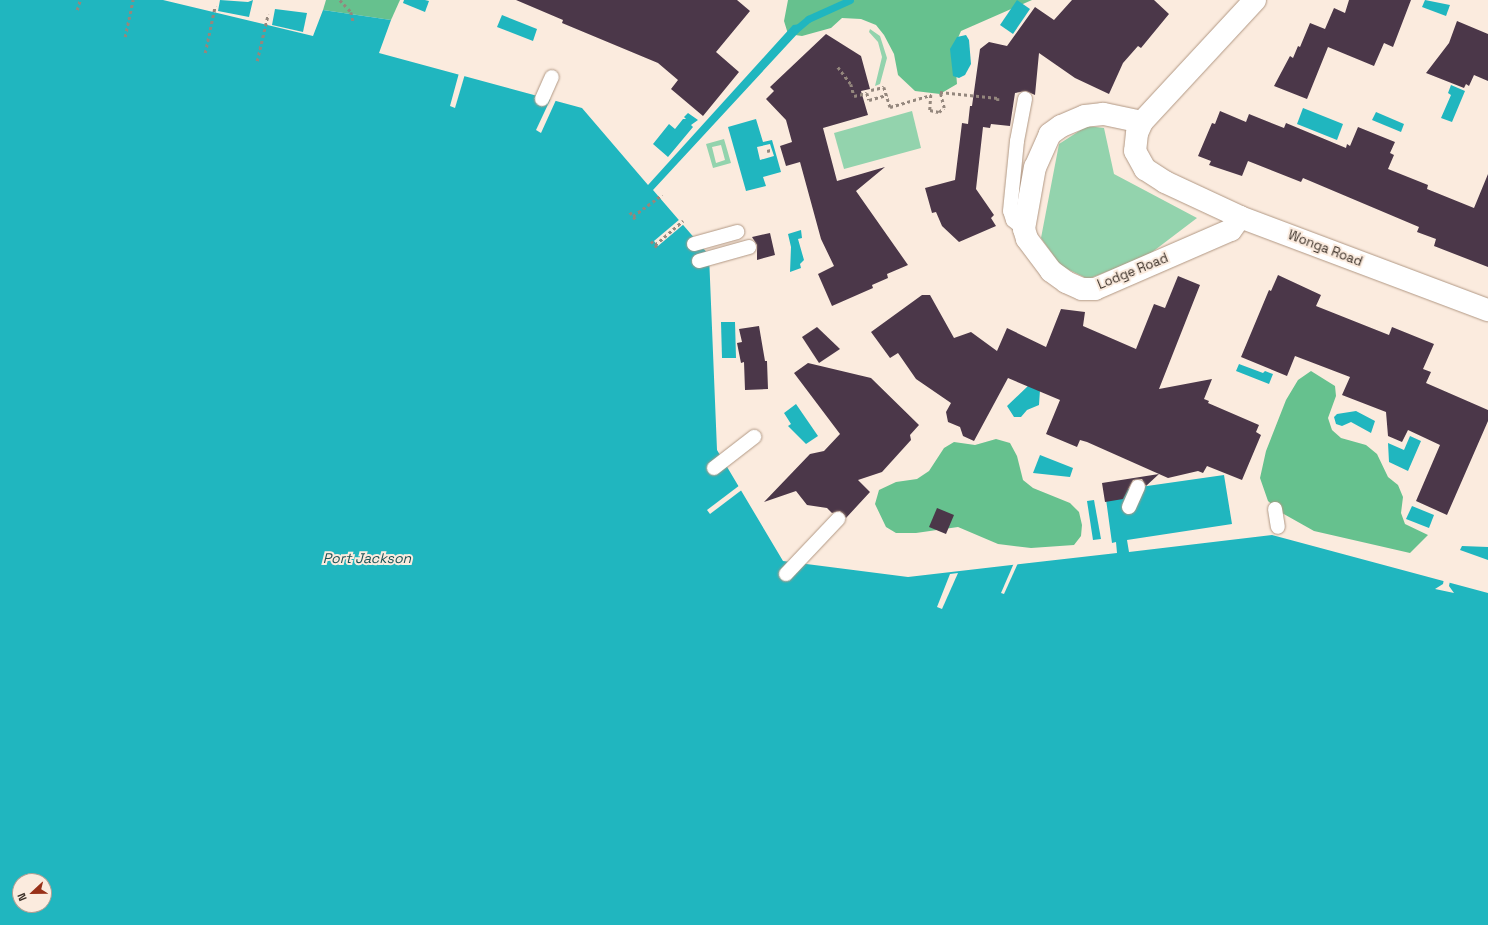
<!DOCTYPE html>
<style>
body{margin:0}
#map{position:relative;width:1488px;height:925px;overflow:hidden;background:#fbebde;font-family:"Space Grotesk",sans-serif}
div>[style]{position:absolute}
.green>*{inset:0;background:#93d3ad}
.forest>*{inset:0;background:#66c18e}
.water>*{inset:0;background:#20b6bf}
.pier>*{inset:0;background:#fbebde}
.stream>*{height:7px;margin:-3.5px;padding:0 3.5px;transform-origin:3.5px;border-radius:3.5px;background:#20b6bf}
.building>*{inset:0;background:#4b3749}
.path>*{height:2.5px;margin-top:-1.25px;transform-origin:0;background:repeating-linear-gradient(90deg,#94877d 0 3px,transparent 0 6px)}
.roads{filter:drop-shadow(0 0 1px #b19884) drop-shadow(0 0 1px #b19884)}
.lane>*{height:14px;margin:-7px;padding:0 7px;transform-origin:7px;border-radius:7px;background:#fff}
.street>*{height:22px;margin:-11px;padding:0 11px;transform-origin:11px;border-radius:11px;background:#fff}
span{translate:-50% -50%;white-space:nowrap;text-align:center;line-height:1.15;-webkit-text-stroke:4px #fbebde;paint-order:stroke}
.street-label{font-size:13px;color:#392e26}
.water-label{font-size:14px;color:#1b5458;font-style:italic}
.north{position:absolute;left:12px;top:873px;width:40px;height:40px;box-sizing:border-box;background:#fbebde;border:1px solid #ad9f94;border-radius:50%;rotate:248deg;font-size:11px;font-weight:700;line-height:16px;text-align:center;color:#392e26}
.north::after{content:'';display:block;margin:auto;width:14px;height:18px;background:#983018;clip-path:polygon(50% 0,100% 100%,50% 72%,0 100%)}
</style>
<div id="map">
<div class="green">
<i style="clip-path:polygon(870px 29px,880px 36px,887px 58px,880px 84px,875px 86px,882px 57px,878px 42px,869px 32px)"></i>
<i style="clip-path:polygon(912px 111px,921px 148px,844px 169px,834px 133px)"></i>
<i style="clip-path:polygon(1087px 126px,1104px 128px,1114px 174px,1197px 218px,1147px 256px,1088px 279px,1061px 266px,1041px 238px,1059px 144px)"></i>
<i style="clip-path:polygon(evenodd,724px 139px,731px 163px,713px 168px,706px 144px,724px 139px,721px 145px,725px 160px,716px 163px,712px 147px,721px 145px)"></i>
</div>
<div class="forest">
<i style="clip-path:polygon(326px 0,400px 0,391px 20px,323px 10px)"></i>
<i style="clip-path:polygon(788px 0,1032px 0,961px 31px,954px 47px,957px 84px,940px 94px,915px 91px,898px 75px,894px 54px,884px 35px,876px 25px,861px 19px,842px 18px,831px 28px,802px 36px,788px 34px,784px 21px)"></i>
<i style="clip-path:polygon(1311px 371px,1335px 386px,1336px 396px,1328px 418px,1332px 430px,1341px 438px,1366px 445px,1377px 454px,1388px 477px,1398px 485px,1403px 497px,1401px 513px,1405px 524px,1428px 535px,1410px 553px,1314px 531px,1282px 513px,1268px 501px,1260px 478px,1266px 451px,1286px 400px,1298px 380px)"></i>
<i style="clip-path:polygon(996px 439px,1010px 443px,1017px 456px,1023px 480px,1033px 488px,1070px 503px,1079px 512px,1082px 525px,1081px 536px,1074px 545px,1031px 548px,998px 544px,958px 527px,916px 533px,896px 533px,886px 527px,875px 504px,879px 490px,896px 482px,917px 479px,929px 471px,944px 448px,954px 442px,975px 445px)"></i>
</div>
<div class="water">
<i style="clip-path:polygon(evenodd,0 0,163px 0,313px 36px,323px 10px,391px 20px,379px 53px,582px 108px,648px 185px,793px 25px,801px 24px,799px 32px,653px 190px,709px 255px,717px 450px,783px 561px,908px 577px,1117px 553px,1116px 542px,1112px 543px,1105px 492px,1224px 475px,1232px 524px,1127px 540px,1129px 552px,1272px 535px,1488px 593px,1488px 925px,0 925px,0 0,20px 881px,44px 881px,44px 905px,20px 905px,20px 881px)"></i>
<i style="clip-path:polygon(220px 0,248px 2px,253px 0,249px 17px,218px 11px)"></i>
<i style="clip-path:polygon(404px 0,425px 0,429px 1px,425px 12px,403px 3px)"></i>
<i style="clip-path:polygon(1017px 0,1030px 9px,1013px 34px,1000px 25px)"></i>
<i style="clip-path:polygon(1425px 0,1450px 5px,1446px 16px,1422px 7px)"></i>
<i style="clip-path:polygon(275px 9px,307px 13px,303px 32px,272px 25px)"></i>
<i style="clip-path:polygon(502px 15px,537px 29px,533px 41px,497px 27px)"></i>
<i style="clip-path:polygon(966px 35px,969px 40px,971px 64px,965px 75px,959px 78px,953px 76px,950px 49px,957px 37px)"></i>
<i style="clip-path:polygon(1451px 85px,1465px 91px,1452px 122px,1441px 118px,1451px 95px,1448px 93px)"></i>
<i style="clip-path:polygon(1303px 108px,1343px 124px,1337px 140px,1297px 124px)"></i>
<i style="clip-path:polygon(1376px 112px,1404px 124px,1401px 132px,1372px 120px)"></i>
<i style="clip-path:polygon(688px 113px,698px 120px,691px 125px,693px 127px,668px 157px,653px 144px,669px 124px,675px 129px,683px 119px,686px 119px,684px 117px)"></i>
<i style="clip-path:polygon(evenodd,756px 119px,763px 142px,772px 140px,781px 172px,763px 177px,766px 186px,746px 191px,728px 127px,756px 119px,770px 144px,774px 156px,760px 160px,757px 147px,770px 144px)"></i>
<i style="clip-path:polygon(801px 230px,802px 238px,798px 239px,804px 260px,800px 264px,801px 268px,790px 272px,791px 247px,788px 234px)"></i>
<i style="clip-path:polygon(721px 322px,735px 322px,736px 358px,722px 358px)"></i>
<i style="clip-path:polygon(1239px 364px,1263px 373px,1265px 371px,1273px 374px,1269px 384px,1236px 371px)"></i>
<i style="clip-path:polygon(1029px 385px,1040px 390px,1039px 405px,1027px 410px,1021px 417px,1014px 417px,1007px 406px)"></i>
<i style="clip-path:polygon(796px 404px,818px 436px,806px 444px,788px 426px,791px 424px,784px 413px)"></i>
<i style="clip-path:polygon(1356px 411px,1375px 421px,1371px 433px,1351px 422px,1342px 426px,1336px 424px,1334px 417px,1337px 414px)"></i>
<i style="clip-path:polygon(1410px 436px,1421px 441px,1408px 471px,1389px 462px,1388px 443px,1404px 450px)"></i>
<i style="clip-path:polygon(1040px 455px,1073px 468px,1070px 477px,1033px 473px)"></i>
<i style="clip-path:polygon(1094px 500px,1101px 539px,1093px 540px,1087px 501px)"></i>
<i style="clip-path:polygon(1412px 506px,1434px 515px,1429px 528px,1406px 519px)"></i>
<i style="clip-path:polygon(1462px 546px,1488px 547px,1488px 560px,1460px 550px)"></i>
</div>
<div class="pier">
<i style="clip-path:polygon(459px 73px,465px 74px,455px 108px,450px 106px)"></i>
<i style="clip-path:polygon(551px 98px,556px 100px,541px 133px,536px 130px)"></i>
<i style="clip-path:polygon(680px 219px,684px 224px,658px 246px,654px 241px)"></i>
<i style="clip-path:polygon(740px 485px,743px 489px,710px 514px,707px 510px)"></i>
<i style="clip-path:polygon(1014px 563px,1018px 563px,1004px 594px,1001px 593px)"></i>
<i style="clip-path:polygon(958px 573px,942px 609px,937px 607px,950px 574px)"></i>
<i style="clip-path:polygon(1444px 579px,1450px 581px,1449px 586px,1454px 593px,1435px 589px,1443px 584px)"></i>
</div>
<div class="stream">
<i style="left:795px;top:30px;width:17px;rotate:-40deg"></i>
<i style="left:808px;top:19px;width:46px;rotate:-24.3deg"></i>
</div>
<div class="building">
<i style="clip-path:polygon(516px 0,737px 0,750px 11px,716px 52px,739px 72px,703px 116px,671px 89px,678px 80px,658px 63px,562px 23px,563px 20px)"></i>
<i style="clip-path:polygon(1072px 0,1154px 0,1169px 14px,1141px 48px,1138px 46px,1123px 63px,1109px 94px,1075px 78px,1039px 53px,1035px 95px,1026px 91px,1015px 93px,1010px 126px,991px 124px,990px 128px,983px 127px,976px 189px,994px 215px,991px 218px,996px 226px,959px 242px,942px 226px,936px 212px,932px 213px,925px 188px,955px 180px,962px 123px,968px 124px,970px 106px,972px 106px,980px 49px,989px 42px,1007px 46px,1035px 7px,1054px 20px)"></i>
<i style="clip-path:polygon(1349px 0,1411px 0,1393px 47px,1384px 43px,1374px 66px,1328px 47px,1307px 99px,1274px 86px,1290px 56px,1293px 58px,1298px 46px,1300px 47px,1310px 23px,1325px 29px,1334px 8px,1345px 13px)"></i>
<i style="clip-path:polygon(1457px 21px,1488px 34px,1488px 81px,1474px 75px,1469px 86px,1466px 84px,1464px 88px,1426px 73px,1449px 43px)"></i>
<i style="clip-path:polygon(826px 34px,861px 56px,870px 89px,861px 91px,868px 115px,823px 128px,837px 181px,885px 167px,856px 191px,908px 265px,887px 274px,888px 278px,872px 285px,873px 288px,832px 306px,818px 274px,834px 266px,821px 239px,800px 162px,786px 166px,780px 146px,792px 142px,786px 120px,766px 99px,774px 91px,770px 87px)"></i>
<i style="clip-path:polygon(1220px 111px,1246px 122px,1249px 114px,1284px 128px,1286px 123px,1346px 148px,1347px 144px,1350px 146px,1358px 127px,1395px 142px,1390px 153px,1394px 155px,1388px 169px,1428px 185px,1427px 189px,1474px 208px,1488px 174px,1488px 267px,1434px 246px,1436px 239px,1417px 232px,1419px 227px,1303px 178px,1301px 182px,1248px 161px,1242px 176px,1209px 165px,1211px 161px,1198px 156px,1212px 123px,1215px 124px)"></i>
<i style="clip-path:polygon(770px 233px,775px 255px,757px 260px,757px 245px,752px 237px)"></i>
<i style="clip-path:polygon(1278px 275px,1321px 295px,1316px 306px,1389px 335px,1392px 327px,1434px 344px,1423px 369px,1431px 372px,1426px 383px,1488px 410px,1488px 421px,1447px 515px,1416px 501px,1440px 445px,1408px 430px,1402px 442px,1388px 436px,1386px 412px,1342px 395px,1350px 377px,1295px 356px,1287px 376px,1241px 357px,1269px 290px,1271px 291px)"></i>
<i style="clip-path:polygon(1178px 276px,1200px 285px,1159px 389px,1212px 379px,1204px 399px,1209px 401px,1208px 403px,1259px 425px,1256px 432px,1261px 435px,1242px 480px,1207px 466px,1203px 473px,1198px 471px,1168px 478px,1087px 442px,1080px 440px,1077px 447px,1046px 434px,1060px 400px,1008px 378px,974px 441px,963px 436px,960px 427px,948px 422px,946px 412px,951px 403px,916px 379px,898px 353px,890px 358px,871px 332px,922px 295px,930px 295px,954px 338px,971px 332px,997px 351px,1007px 328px,1046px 347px,1061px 309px,1085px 312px,1083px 326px,1136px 349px,1154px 304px,1165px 308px)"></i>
<i style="clip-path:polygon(759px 326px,765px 361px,767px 361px,768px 389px,745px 390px,744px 362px,741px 363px,737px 343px,742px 342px,739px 329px)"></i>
<i style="clip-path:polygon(817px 327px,840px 349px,819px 363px,802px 337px)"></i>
<i style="clip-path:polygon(808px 363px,871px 378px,919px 425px,910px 435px,911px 440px,882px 472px,858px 480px,870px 492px,846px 518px,840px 511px,832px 513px,827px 508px,807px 505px,796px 491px,764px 502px,810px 454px,824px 451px,840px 434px,794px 373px)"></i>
<i style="clip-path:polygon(1159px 474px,1146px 486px,1142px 479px,1133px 480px,1123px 499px,1105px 502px,1102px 483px)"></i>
<i style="clip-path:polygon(937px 508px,954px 515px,946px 534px,929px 527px)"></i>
</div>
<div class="path">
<i style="left:340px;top:0;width:16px;rotate:47deg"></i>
<i style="left:351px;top:12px;width:9px;rotate:77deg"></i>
<i style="left:77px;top:10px;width:10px;rotate:-73deg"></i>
<i style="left:125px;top:37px;width:38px;rotate:-78deg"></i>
<i style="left:205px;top:53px;width:48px;rotate:-78deg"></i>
<i style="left:257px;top:61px;width:48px;rotate:-76.8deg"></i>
<i style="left:838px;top:67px;width:21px;rotate:53deg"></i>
<i style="left:851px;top:84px;width:12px;rotate:76deg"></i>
<i style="left:854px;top:96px;width:13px;rotate:-13deg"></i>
<i style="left:867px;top:93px;width:7px;rotate:74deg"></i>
<i style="left:869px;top:100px;width:19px;rotate:-16deg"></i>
<i style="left:871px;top:90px;width:13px;rotate:-13deg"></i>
<i style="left:884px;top:87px;width:21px;rotate:73deg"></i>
<i style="left:890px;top:107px;width:43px;rotate:-16.3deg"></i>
<i style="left:931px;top:95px;width:15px;rotate:94deg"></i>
<i style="left:930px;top:110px;width:9px;rotate:13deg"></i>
<i style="left:939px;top:112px;width:6px;rotate:-39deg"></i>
<i style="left:944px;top:108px;width:16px;rotate:-104deg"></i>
<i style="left:940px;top:92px;width:58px;rotate:5.9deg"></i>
<i style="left:998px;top:98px;width:3px;rotate:90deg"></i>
<i style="left:767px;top:151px;width:4px;rotate:-14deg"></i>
<i style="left:630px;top:212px;width:10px;rotate:53deg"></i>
<i style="left:633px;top:216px;width:36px;rotate:-36deg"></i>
<i style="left:651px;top:241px;width:10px;rotate:45deg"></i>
<i style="left:655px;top:245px;width:37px;rotate:-41deg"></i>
</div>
<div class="roads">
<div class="lane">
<i style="left:542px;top:99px;width:24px;rotate:-66deg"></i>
<i style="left:1024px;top:229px;width:14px;rotate:-141deg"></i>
<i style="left:1013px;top:220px;width:9px;rotate:-108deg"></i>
<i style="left:1010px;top:211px;width:70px;rotate:-84.3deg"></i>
<i style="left:1017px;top:141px;width:43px;rotate:-79.2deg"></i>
<i style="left:694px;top:244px;width:45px;rotate:-15.6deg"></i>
<i style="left:699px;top:261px;width:52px;rotate:-15.6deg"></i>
<i style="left:714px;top:468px;width:51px;rotate:-37.8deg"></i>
<i style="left:1129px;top:507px;width:22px;rotate:-66deg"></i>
<i style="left:1275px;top:509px;width:18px;rotate:81deg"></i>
<i style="left:786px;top:574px;width:76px;rotate:-46.6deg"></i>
</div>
<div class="street">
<i style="left:1255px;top:0;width:166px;rotate:132.8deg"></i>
<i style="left:1142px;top:122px;width:12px;rotate:114deg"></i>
<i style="left:1137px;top:133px;width:18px;rotate:96deg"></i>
<i style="left:1135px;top:151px;width:21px;rotate:61deg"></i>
<i style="left:1145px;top:169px;width:24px;rotate:33deg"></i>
<i style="left:1165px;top:182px;width:83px;rotate:25deg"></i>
<i style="left:1240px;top:217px;width:265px;rotate:20.6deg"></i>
<i style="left:1142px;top:122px;width:40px;rotate:-168deg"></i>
<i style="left:1103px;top:114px;width:18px;rotate:174deg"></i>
<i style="left:1085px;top:116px;width:26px;rotate:157deg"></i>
<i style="left:1061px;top:126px;width:14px;rotate:144deg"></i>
<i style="left:1050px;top:134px;width:36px;rotate:114deg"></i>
<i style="left:1035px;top:167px;width:63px;rotate:100.1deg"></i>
<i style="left:1024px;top:229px;width:10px;rotate:73deg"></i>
<i style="left:1027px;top:239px;width:40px;rotate:53deg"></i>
<i style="left:1051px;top:271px;width:19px;rotate:36deg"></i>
<i style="left:1066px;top:282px;width:17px;rotate:24deg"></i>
<i style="left:1082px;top:289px;width:13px"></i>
<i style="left:1095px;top:289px;width:148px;rotate:-23.5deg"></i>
<i style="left:1231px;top:230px;width:16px;rotate:-55deg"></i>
</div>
</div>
<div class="street-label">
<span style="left:1325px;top:249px;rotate:21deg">Wonga Road</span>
<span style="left:1133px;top:272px;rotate:-22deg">Lodge Road</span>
</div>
<div class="water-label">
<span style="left:367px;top:558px">Port Jackson</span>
</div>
<div class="north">N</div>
</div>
